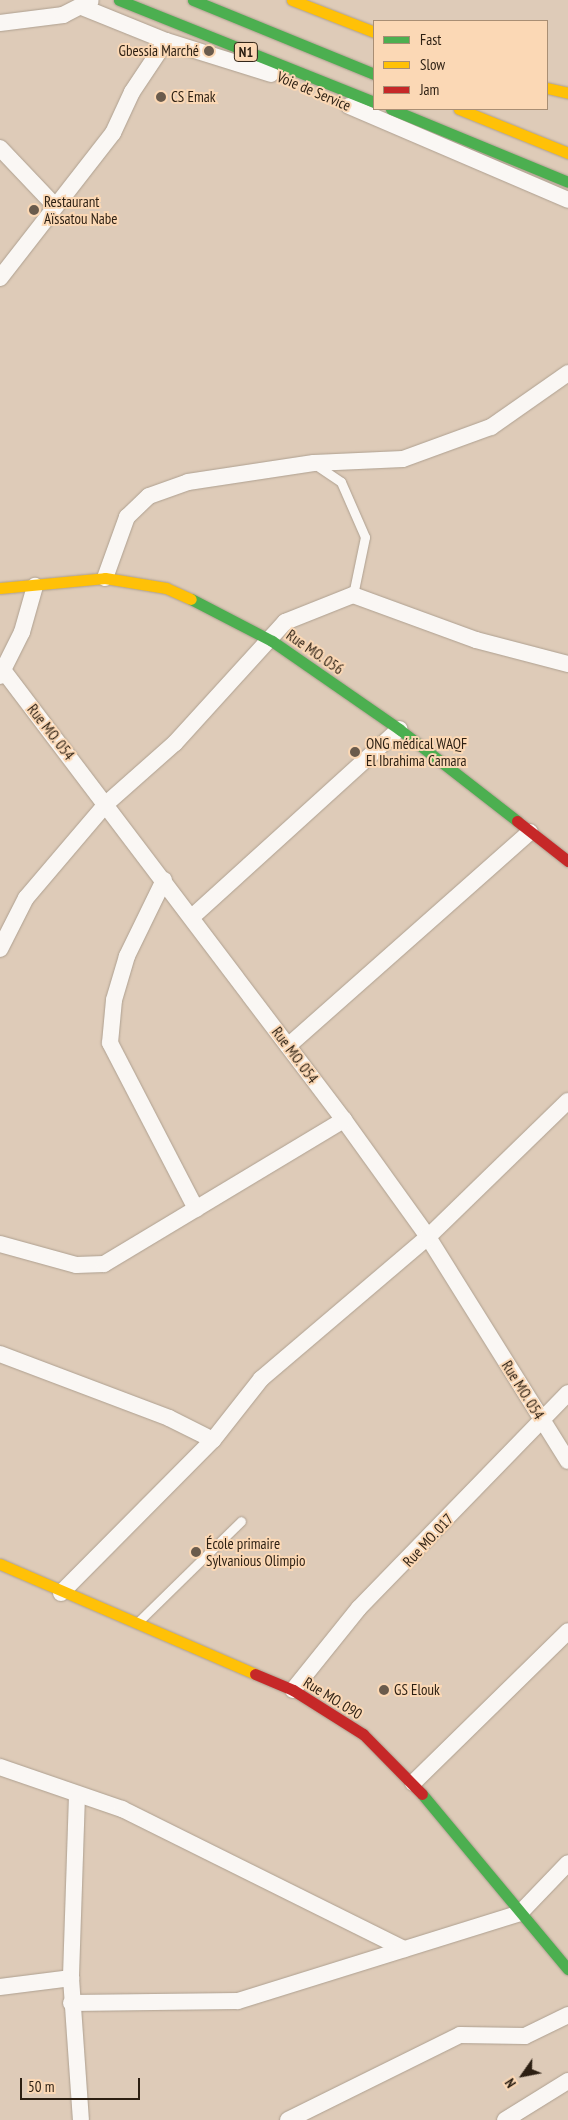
<!DOCTYPE html>
<meta charset="utf-8">
<style>
body{margin:0}
#map{position:relative;width:568px;height:2120px;overflow:hidden;background:#decbb8;font-family:"PT Sans Narrow",sans-serif}
div>[style]{position:absolute}
.roads{filter:drop-shadow(0 0 1px #aea090) drop-shadow(0 0 1px #aea090)}
.lane>*{height:9px;margin:-4.5px;padding:0 4.5px;transform-origin:4.5px;border-radius:4.5px;background:#faf7f4}
.street>*{height:16px;margin:-8px;padding:0 8px;transform-origin:8px;border-radius:8px;background:#faf7f4}
.fast>*{height:11px;margin:-5.5px;padding:0 5.5px;transform-origin:5.5px;border-radius:5.5px;background:#4caf50}
.slow>*{height:11px;margin:-5.5px;padding:0 5.5px;transform-origin:5.5px;border-radius:5.5px;background:#ffc107}
.jam>*{height:11px;margin:-5.5px;padding:0 5.5px;transform-origin:5.5px;border-radius:5.5px;background:#c62828}
.dots>*{width:14px;height:14px;translate:-50% -50%;box-sizing:border-box;border:2px solid #fbd8b5;border-radius:50%}
span{translate:-50% -50%;white-space:nowrap;text-align:center;line-height:1.15;-webkit-text-stroke:4px #fbd8b5;paint-order:stroke}
.shield-label span{padding:1px 4px;background:#fbd8b5;border:1px solid;border-radius:4px;-webkit-text-stroke-width:0}
.shield-label{font-size:14px;color:#2c1f12;font-weight:700}
.poi-label{font-size:15px;color:#2c1f12}
.right{translate:-100% -50%;text-align:right}
.left{translate:0 -50%;text-align:left}
.street-label{font-size:15px;color:#2c1f12}
.legend{position:absolute;left:373px;top:20px;width:175px;height:90px;box-sizing:border-box;background:#fbd8b5;border:1px solid #a88e74;margin:0;padding:6px 9px;list-style:none;font-size:15px;color:#2c1f12}
.legend li{display:flex;align-items:center;gap:10px;height:25px}
.legend b{width:25px;border:1px solid #a88e74}
.north{position:absolute;left:498px;top:2050px;width:50px;height:50px;-webkit-text-stroke:4px #fbd8b5;paint-order:stroke;rotate:237deg;font-size:14px;font-weight:700;line-height:20px;text-align:center;color:#2c1f12}
.north::after{content:'';display:block;margin:auto;width:18px;height:22px;background:#2c1f12;clip-path:polygon(50% 0,100% 100%,50% 72%,0 100%)}
.scale{position:absolute;left:20px;top:2078px;width:120px;height:22px;box-sizing:border-box;border:2px solid #2c1f12;border-top:0;padding-left:6px;font-size:15px;line-height:18px;white-space:nowrap;color:#2c1f12;-webkit-text-stroke:4px #fbd8b5;paint-order:stroke}
</style>
<div id="map">
<div class="roads">
<div class="lane">
<i style="left:316px;top:465px;width:30px;rotate:34deg"></i>
<i style="left:341px;top:482px;width:60px;rotate:66.4deg"></i>
<i style="left:365px;top:537px;width:59px;rotate:101.7deg"></i>
<i style="left:138px;top:1622px;width:144px;rotate:-44.4deg"></i>
</div>
<div class="street">
<i style="left:82px;top:7px;width:91px;rotate:22deg"></i>
<i style="left:166px;top:41px;width:110px;rotate:17.4deg"></i>
<i style="left:0;top:23px;width:64px;rotate:-7.2deg"></i>
<i style="left:63px;top:15px;width:31px;rotate:-27deg"></i>
<i style="left:349px;top:106px;width:238px;rotate:23.2deg"></i>
<i style="left:0;top:148px;width:80px;rotate:46.5deg"></i>
<i style="left:0;top:278px;width:184px;rotate:-52.1deg"></i>
<i style="left:113px;top:133px;width:45px;rotate:-65.1deg"></i>
<i style="left:132px;top:92px;width:61px;rotate:-56.3deg"></i>
<i style="left:105px;top:578px;width:65px;rotate:-70.2deg"></i>
<i style="left:127px;top:517px;width:30px;rotate:-44deg"></i>
<i style="left:149px;top:496px;width:41px;rotate:-19.7deg"></i>
<i style="left:188px;top:482px;width:127px;rotate:-8.6deg"></i>
<i style="left:314px;top:463px;width:89px;rotate:-2.6deg"></i>
<i style="left:403px;top:459px;width:94px;rotate:-20deg"></i>
<i style="left:491px;top:427px;width:94px;rotate:-35deg"></i>
<i style="left:0;top:666px;width:570px;rotate:52.85deg"></i>
<i style="left:344px;top:1120px;width:144px;rotate:54.3deg"></i>
<i style="left:428px;top:1237px;width:264px;rotate:58deg"></i>
<i style="left:0;top:676px;width:49px;rotate:-63.4deg"></i>
<i style="left:22px;top:632px;width:48px;rotate:-74.2deg"></i>
<i style="left:164px;top:880px;width:85px;rotate:116deg"></i>
<i style="left:127px;top:956px;width:46px;rotate:106.5deg"></i>
<i style="left:114px;top:1000px;width:43px;rotate:95.3deg"></i>
<i style="left:110px;top:1043px;width:187px;rotate:62.6deg"></i>
<i style="left:192px;top:917px;width:280px;rotate:-42.2deg"></i>
<i style="left:0;top:949px;width:57px;rotate:-63deg"></i>
<i style="left:26px;top:898px;width:123px;rotate:-49.6deg"></i>
<i style="left:106px;top:804px;width:92px;rotate:-41.5deg"></i>
<i style="left:175px;top:743px;width:164px;rotate:-47.7deg"></i>
<i style="left:285px;top:622px;width:73px;rotate:-21.7deg"></i>
<i style="left:353px;top:595px;width:131px;rotate:20.1deg"></i>
<i style="left:476px;top:640px;width:95px;rotate:14.6deg"></i>
<i style="left:288px;top:1046px;width:323px;rotate:-41.5deg"></i>
<i style="left:0;top:1244px;width:79px;rotate:15.4deg"></i>
<i style="left:76px;top:1265px;width:28px;rotate:-2deg"></i>
<i style="left:104px;top:1264px;width:280px;rotate:-31deg"></i>
<i style="left:0;top:1354px;width:181px;rotate:20.7deg"></i>
<i style="left:169px;top:1418px;width:49px;rotate:26.6deg"></i>
<i style="left:61px;top:1593px;width:216px;rotate:-45.2deg"></i>
<i style="left:213px;top:1440px;width:78px;rotate:-51.8deg"></i>
<i style="left:261px;top:1379px;width:219px;rotate:-40.4deg"></i>
<i style="left:428px;top:1237px;width:195px;rotate:-44.2deg"></i>
<i style="left:293px;top:1690px;width:105px;rotate:-51.2deg"></i>
<i style="left:359px;top:1608px;width:300px;rotate:-45.8deg"></i>
<i style="left:0;top:1767px;width:129px;rotate:19deg"></i>
<i style="left:122px;top:1809px;width:315px;rotate:26.4deg"></i>
<i style="left:413px;top:1783px;width:217px;rotate:-44.4deg"></i>
<i style="left:77px;top:1795px;width:183px;rotate:91.9deg"></i>
<i style="left:71px;top:1978px;width:142px;rotate:86deg"></i>
<i style="left:0;top:1987px;width:72px;rotate:-7.2deg"></i>
<i style="left:71px;top:2003px;width:167px;rotate:-0.7deg"></i>
<i style="left:238px;top:2001px;width:295px;rotate:-17.3deg"></i>
<i style="left:520px;top:1913px;width:69px;rotate:-46.2deg"></i>
<i style="left:288px;top:2120px;width:192px;rotate:-26.3deg"></i>
<i style="left:460px;top:2035px;width:65px;rotate:0.9deg"></i>
<i style="left:525px;top:2036px;width:48px;rotate:-26deg"></i>
<i style="left:505px;top:2120px;width:74px;rotate:-31.8deg"></i>
</div>
<div class="fast">
<i style="left:119px;top:0;width:275px;rotate:21.8deg"></i>
<i style="left:193px;top:0;width:196px;rotate:22.2deg"></i>
<i style="left:391px;top:109px;width:191px;rotate:22.4deg"></i>
<i style="left:191px;top:599px;width:91px;rotate:27.4deg"></i>
<i style="left:272px;top:641px;width:155px;rotate:34.7deg"></i>
<i style="left:399px;top:729px;width:150px;rotate:37.9deg"></i>
<i style="left:422px;top:1794px;width:228px;rotate:50.2deg"></i>
</div>
<div class="slow">
<i style="left:292px;top:0;width:88px;rotate:21.3deg"></i>
<i style="left:547px;top:88px;width:22px;rotate:13deg"></i>
<i style="left:459px;top:109px;width:118px;rotate:22deg"></i>
<i style="left:0;top:588px;width:105px;rotate:-5.4deg"></i>
<i style="left:105px;top:578px;width:62px;rotate:9.3deg"></i>
<i style="left:166px;top:588px;width:27px;rotate:24deg"></i>
<i style="left:0;top:1564px;width:278px;rotate:23.3deg"></i>
</div>
<div class="jam">
<i style="left:517px;top:821px;width:65px;rotate:38.1deg"></i>
<i style="left:255px;top:1674px;width:41px;rotate:22.8deg"></i>
<i style="left:293px;top:1690px;width:83px;rotate:32.2deg"></i>
<i style="left:363px;top:1734px;width:84px;rotate:45.5deg"></i>
</div>
</div>
<div class="dots">
<i style="left:209px;top:51px;background:#6a5b4c"></i>
<i style="left:161px;top:97px;background:#6a5b4c"></i>
<i style="left:34px;top:210px;background:#6a5b4c"></i>
<i style="left:355px;top:752px;background:#6a5b4c"></i>
<i style="left:196px;top:1552px;background:#6a5b4c"></i>
<i style="left:384px;top:1690px;background:#6a5b4c"></i>
</div>
<div class="shield-label">
<span style="left:246px;top:52px">N1</span>
</div>
<div class="poi-label">
<span class="right" style="left:199px;top:51px">Gbessia Marché</span>
<span class="left" style="left:171px;top:97px">CS Emak</span>
<span class="left" style="left:44px;top:210px">Restaurant<br>Aïssatou Nabe</span>
<span class="left" style="left:366px;top:752px">ONG médical WAQF<br>El Ibrahima Camara</span>
<span class="left" style="left:206px;top:1552px">École primaire<br>Sylvanious Olimpio</span>
<span class="left" style="left:394px;top:1690px">GS Elouk</span>
</div>
<div class="street-label">
<span style="left:314px;top:91px;rotate:23deg">Voie de Service</span>
<span style="left:315px;top:652px;rotate:35deg">Rue MO. 056</span>
<span style="left:51px;top:732px;rotate:52deg">Rue MO. 054</span>
<span style="left:295px;top:1055px;rotate:53deg">Rue MO. 054</span>
<span style="left:523px;top:1390px;rotate:58deg">Rue MO. 054</span>
<span style="left:428px;top:1540px;rotate:-47deg">Rue MO. 017</span>
<span style="left:333px;top:1698px;rotate:32deg">Rue MO. 090</span>
</div>
<ul class="legend">
<li><b style="height:6px;background:#4caf50"></b>Fast</li>
<li><b style="height:6px;background:#ffc107"></b>Slow</li>
<li><b style="height:6px;background:#c62828"></b>Jam</li>
</ul>
<div class="north">N</div>
<div class="scale">50 m</div>
</div>
